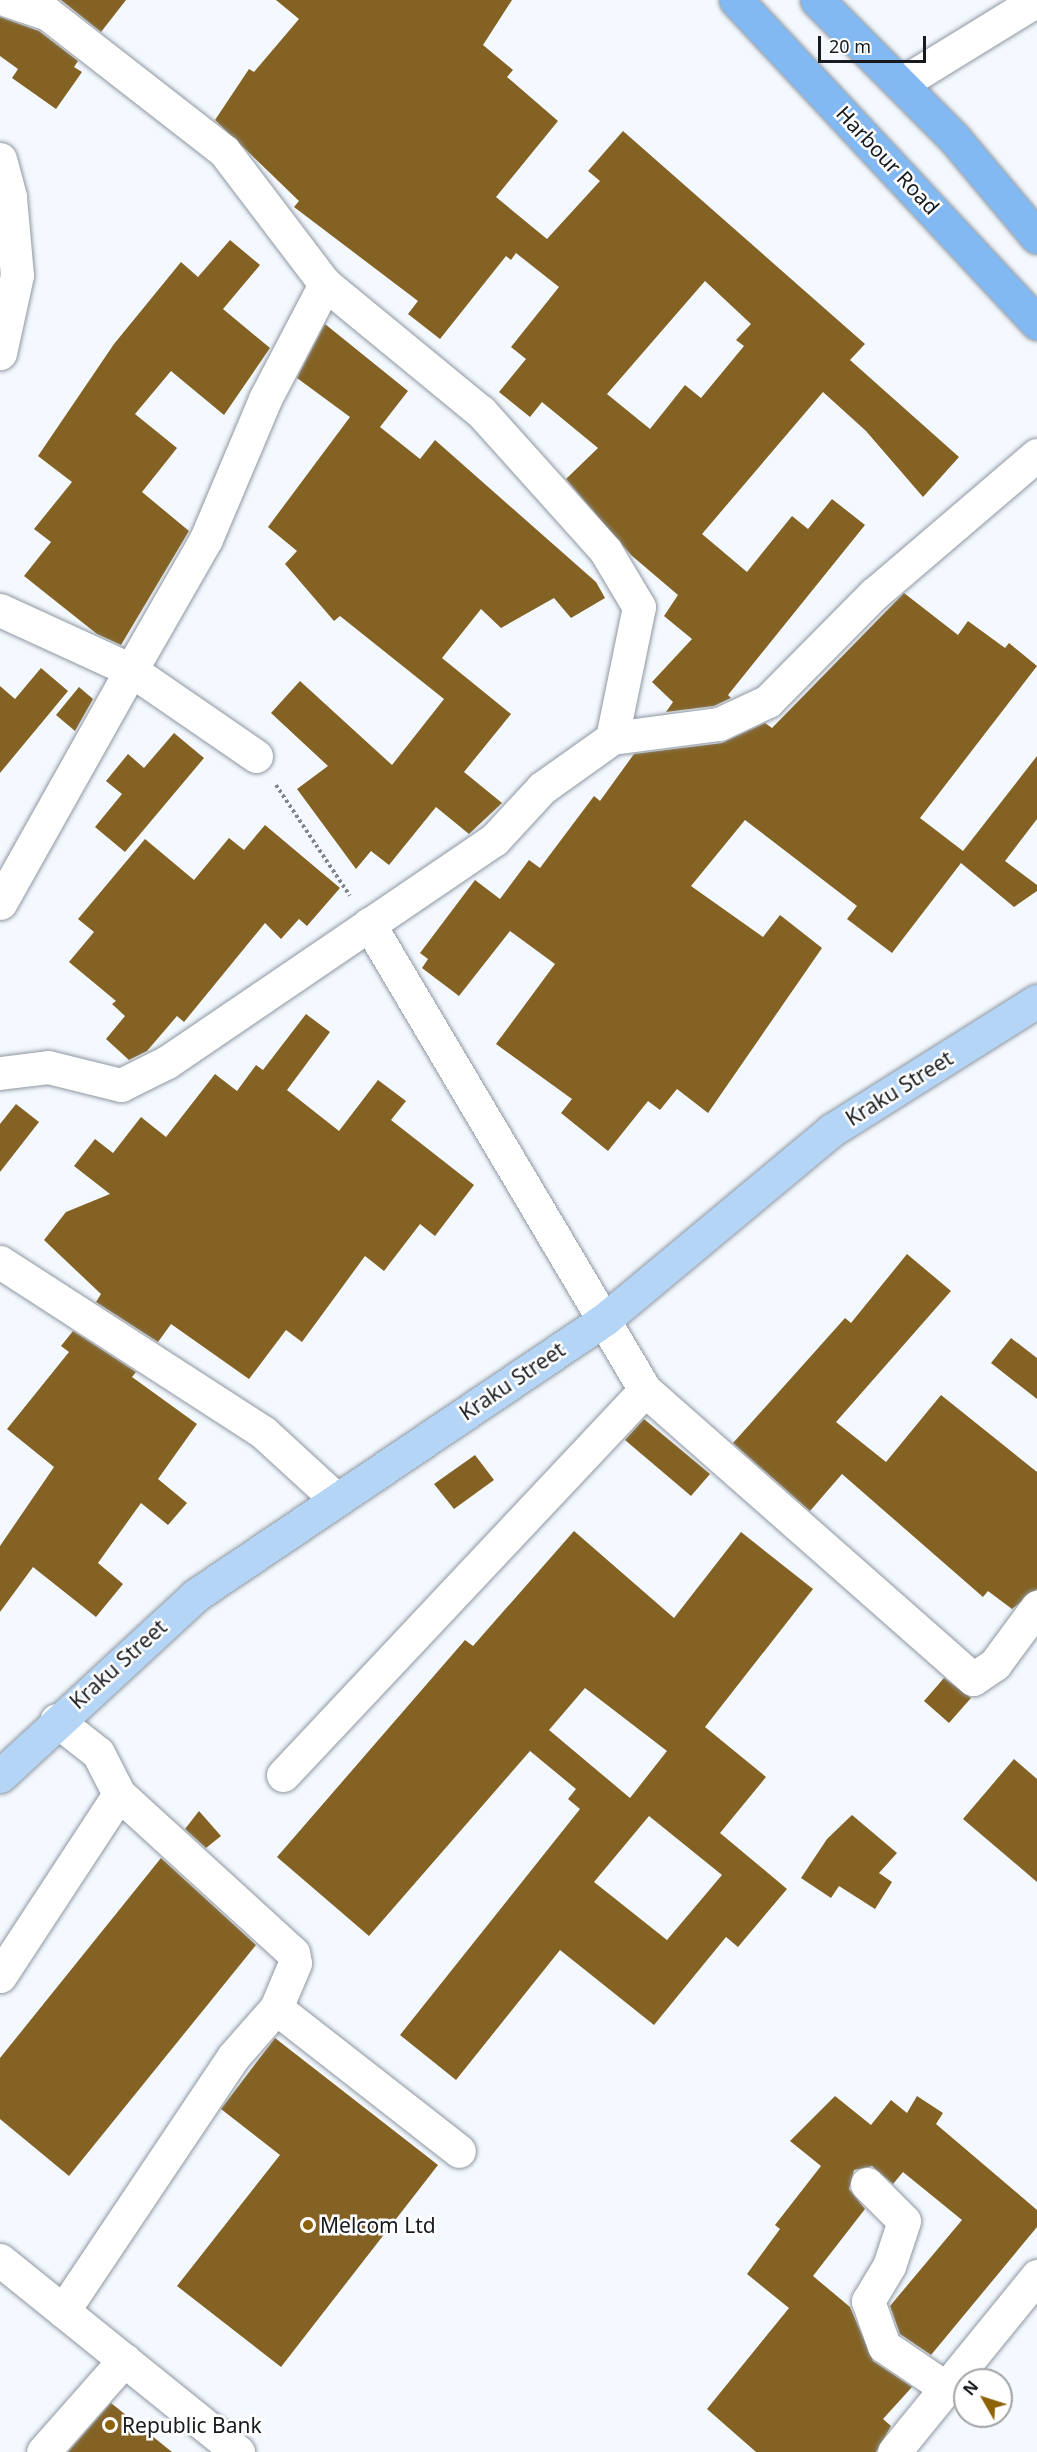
<!DOCTYPE html>
<style>
body{margin:0}
#map{position:relative;width:1037px;height:2452px;overflow:hidden;background:#f4f9ff;font-family:"Noto Sans",sans-serif}
div>[style]{position:absolute}
.building>*{inset:0;background:#846224}
.path>*{height:4px;margin-top:-2px;transform-origin:0;background:repeating-linear-gradient(90deg,#81858a 0 3px,transparent 0 6px)}
.roads{filter:drop-shadow(0 0 2px #8f97a0) drop-shadow(0 0 2px #8f97a0)}
.minor>*{height:33px;margin:-16.5px;padding:0 16.5px;transform-origin:16.5px;border-radius:16.5px;background:#fff}
.major>*{height:33px;margin:-16.5px;padding:0 16.5px;transform-origin:16.5px;border-radius:16.5px;background:#b5d5f7}
.highway>*{height:33px;margin:-16.5px;padding:0 16.5px;transform-origin:16.5px;border-radius:16.5px;background:#83b9f2}
.dots>*{width:16px;height:16px;translate:-50% -50%;box-sizing:border-box;border:3px solid #fff;border-radius:50%}
span{translate:-50% -50%;white-space:nowrap;text-align:center;line-height:1.15;-webkit-text-stroke:5px #fff;paint-order:stroke}
.street-label{font-size:21px;color:#171a1e}
.poi-label{font-size:21px;color:#171a1e}
.left{translate:0 -50%;text-align:left}
.north{position:absolute;left:953px;top:2368px;width:60px;height:60px;box-sizing:border-box;background:#fff;border:2px solid #a2a3a5;border-radius:50%;rotate:309deg;font-size:16px;font-weight:700;line-height:24px;text-align:center;color:#171a1e}
.north::after{content:'';display:block;margin:auto;width:21px;height:27px;background:#8d6306;clip-path:polygon(50% 0,100% 100%,50% 72%,0 100%)}
.scale{position:absolute;left:818px;top:36px;width:108px;height:27px;box-sizing:border-box;border:3px solid #171a1e;border-top:0;padding-left:8px;font-size:18px;line-height:21px;white-space:nowrap;color:#171a1e;-webkit-text-stroke:4px #fff;paint-order:stroke}
</style>
<div id="map">
<div class="building">
<i style="clip-path:polygon(61px 0,126px 0,101px 32px)"></i>
<i style="clip-path:polygon(evenodd,276px 0,512px 0,483px 45px,513px 70px,507px 77px,558px 121px,496px 197px,547px 239px,600px 181px,588px 171px,623px 131px,865px 344px,850px 360px,959px 457px,923px 497px,866px 431px,823px 392px,702px 534px,747px 572px,792px 516px,808px 529px,832px 499px,865px 525px,728px 695px,731px 698px,714px 706px,666px 712px,673px 702px,652px 682px,692px 639px,664px 616px,678px 595px,631px 555px,566px 479px,598px 448px,542px 402px,530px 417px,499px 392px,526px 359px,511px 347px,559px 287px,516px 253px,511px 260px,506px 256px,440px 339px,408px 314px,418px 301px,294px 207px,299px 201px,215px 120px,249px 69px,254px 72px,299px 19px,276px 0,705px 281px,751px 324px,736px 340px,744px 346px,701px 398px,685px 385px,650px 429px,607px 394px,705px 281px)"></i>
<i style="clip-path:polygon(0 17px,39px 31px,78px 61px,74px 67px,82px 72px,56px 109px,12px 78px,18px 69px,0 56px)"></i>
<i style="clip-path:polygon(230px 240px,260px 265px,223px 309px,270px 348px,224px 415px,171px 371px,135px 414px,177px 448px,142px 492px,189px 531px,121px 645px,97px 634px,24px 576px,51px 542px,34px 529px,72px 482px,38px 456px,114px 344px,181px 262px,198px 277px)"></i>
<i style="clip-path:polygon(325px 324px,408px 391px,380px 427px,420px 459px,435px 440px,596px 582px,605px 598px,571px 618px,554px 598px,501px 628px,481px 609px,442px 658px,511px 714px,464px 772px,502px 803px,469px 834px,436px 807px,389px 865px,371px 851px,356px 869px,297px 789px,328px 766px,271px 713px,300px 681px,392px 765px,444px 699px,340px 616px,334px 621px,285px 564px,297px 551px,268px 527px,350px 417px,297px 378px)"></i>
<i style="clip-path:polygon(904px 593px,958px 635px,968px 621px,1005px 648px,1009px 643px,1037px 666px,920px 818px,963px 851px,1037px 756px,1037px 819px,1005px 861px,1037px 885px,1037px 891px,1014px 907px,961px 863px,892px 953px,847px 919px,857px 906px,745px 820px,691px 886px,763px 937px,780px 915px,822px 948px,708px 1113px,677px 1089px,660px 1110px,648px 1101px,608px 1151px,561px 1113px,572px 1099px,496px 1044px,555px 964px,510px 931px,459px 996px,422px 968px,428px 959px,420px 953px,475px 880px,500px 899px,529px 860px,540px 868px,594px 796px,600px 801px,634px 754px,722px 743px,765px 723px,772px 728px)"></i>
<i style="clip-path:polygon(41px 668px,68px 691px,0 773px,0 686px,15px 699px)"></i>
<i style="clip-path:polygon(79px 687px,93px 699px,75px 731px,56px 715px)"></i>
<i style="clip-path:polygon(174px 733px,204px 758px,125px 852px,95px 827px,122px 794px,106px 781px,128px 754px,144px 768px)"></i>
<i style="clip-path:polygon(265px 825px,340px 888px,307px 926px,299px 919px,281px 939px,265px 923px,184px 1022px,177px 1016px,147px 1051px,129px 1060px,106px 1039px,125px 1016px,112px 1004px,116px 1001px,69px 962px,94px 932px,78px 919px,145px 839px,194px 880px,229px 838px,244px 850px)"></i>
<i style="clip-path:polygon(306px 1014px,330px 1032px,287px 1090px,339px 1131px,378px 1080px,406px 1101px,391px 1120px,474px 1185px,435px 1236px,420px 1224px,384px 1271px,365px 1256px,302px 1342px,286px 1330px,249px 1379px,171px 1324px,158px 1342px,96px 1302px,101px 1294px,44px 1240px,66px 1212px,110px 1194px,74px 1166px,95px 1139px,113px 1153px,141px 1117px,166px 1137px,215px 1074px,237px 1091px,256px 1065px,263px 1070px)"></i>
<i style="clip-path:polygon(16px 1104px,39px 1122px,0 1172px,0 1124px)"></i>
<i style="clip-path:polygon(907px 1254px,951px 1291px,836px 1422px,886px 1462px,941px 1395px,1037px 1472px,1037px 1589px,1012px 1609px,988px 1591px,983px 1597px,842px 1474px,810px 1511px,733px 1443px,845px 1318px,851px 1323px)"></i>
<i style="clip-path:polygon(73px 1331px,136px 1372px,132px 1377px,197px 1424px,158px 1479px,187px 1503px,168px 1525px,141px 1503px,98px 1563px,123px 1584px,96px 1617px,33px 1567px,0 1612px,0 1546px,54px 1467px,7px 1429px,69px 1352px,61px 1346px)"></i>
<i style="clip-path:polygon(1011px 1338px,1037px 1358px,1037px 1399px,991px 1363px)"></i>
<i style="clip-path:polygon(644px 1419px,710px 1474px,691px 1496px,625px 1440px)"></i>
<i style="clip-path:polygon(475px 1455px,494px 1480px,454px 1509px,434px 1484px)"></i>
<i style="clip-path:polygon(evenodd,574px 1531px,674px 1618px,741px 1532px,813px 1589px,705px 1727px,766px 1777px,720px 1833px,787px 1889px,738px 1947px,726px 1937px,654px 2025px,560px 1950px,456px 2080px,400px 2035px,580px 1809px,568px 1799px,576px 1789px,530px 1751px,369px 1936px,277px 1857px,465px 1640px,473px 1646px,574px 1531px,585px 1688px,667px 1751px,630px 1798px,549px 1730px,585px 1688px,574px 1531px,649px 1816px,722px 1875px,667px 1940px,594px 1882px,649px 1816px)"></i>
<i style="clip-path:polygon(944px 1678px,971px 1698px,949px 1723px,924px 1701px)"></i>
<i style="clip-path:polygon(1014px 1759px,1037px 1779px,1037px 1882px,963px 1819px)"></i>
<i style="clip-path:polygon(199px 1811px,221px 1836px,206px 1848px,185px 1829px)"></i>
<i style="clip-path:polygon(852px 1815px,897px 1853px,879px 1873px,892px 1882px,875px 1909px,839px 1886px,831px 1898px,801px 1878px,827px 1839px)"></i>
<i style="clip-path:polygon(161px 1858px,256px 1945px,69px 2176px,0 2119px,0 2058px)"></i>
<i style="clip-path:polygon(275px 2038px,438px 2165px,281px 2367px,177px 2286px,280px 2155px,221px 2109px)"></i>
<i style="clip-path:polygon(835px 2096px,871px 2125px,891px 2100px,907px 2113px,917px 2096px,943px 2113px,936px 2124px,1037px 2210px,1037px 2227px,931px 2355px,900px 2334px,890px 2306px,962px 2220px,903px 2172px,893px 2184px,872px 2166px,854px 2170px,849px 2189px,865px 2209px,813px 2276px,850px 2307px,873px 2361px,912px 2387px,883px 2419px,891px 2426px,876px 2452px,756px 2452px,707px 2409px,789px 2308px,747px 2274px,780px 2229px,775px 2225px,821px 2166px,790px 2141px)"></i>
<i style="clip-path:polygon(111px 2403px,172px 2452px,68px 2452px)"></i>
</div>
<div class="path">
<i style="left:276px;top:785px;width:133px;rotate:56.3deg"></i>
</div>
<div class="roads">
<div class="minor">
<i style="left:902px;top:83px;width:158px;rotate:-31.6deg"></i>
<i style="left:0;top:159px;width:39px;rotate:75deg"></i>
<i style="left:10px;top:197px;width:78px;rotate:84.9deg"></i>
<i style="left:17px;top:275px;width:80px;rotate:102.3deg"></i>
<i style="left:0;top:610px;width:144px;rotate:24.6deg"></i>
<i style="left:131px;top:670px;width:267px;rotate:119.3deg"></i>
<i style="left:612px;top:738px;width:108px;rotate:-7.5deg"></i>
<i style="left:719px;top:724px;width:54px;rotate:-25.1deg"></i>
<i style="left:768px;top:701px;width:151px;rotate:-45.3deg"></i>
<i style="left:874px;top:594px;width:214px;rotate:-40.5deg"></i>
<i style="left:256px;top:756px;width:152px;rotate:-145.5deg"></i>
<i style="left:131px;top:670px;width:151px;rotate:-60.2deg"></i>
<i style="left:206px;top:539px;width:152px;rotate:-67.1deg"></i>
<i style="left:265px;top:399px;width:130px;rotate:-62.4deg"></i>
<i style="left:369px;top:924px;width:542px;rotate:59.36deg"></i>
<i style="left:645px;top:1390px;width:437px;rotate:41.4deg"></i>
<i style="left:973px;top:1679px;width:27px;rotate:-34deg"></i>
<i style="left:995px;top:1664px;width:71px;rotate:-53.6deg"></i>
<i style="left:0;top:1073px;width:48px;rotate:-7.1deg"></i>
<i style="left:48px;top:1067px;width:75px;rotate:13.9deg"></i>
<i style="left:121px;top:1085px;width:51px;rotate:-26.6deg"></i>
<i style="left:167px;top:1062px;width:395px;rotate:-34.2deg"></i>
<i style="left:494px;top:840px;width:71px;rotate:-47.3deg"></i>
<i style="left:542px;top:788px;width:86px;rotate:-35.5deg"></i>
<i style="left:612px;top:738px;width:134px;rotate:-78.4deg"></i>
<i style="left:639px;top:607px;width:66px;rotate:-120.8deg"></i>
<i style="left:605px;top:550px;width:186px;rotate:-131.9deg"></i>
<i style="left:481px;top:412px;width:202px;rotate:-140.6deg"></i>
<i style="left:325px;top:284px;width:167px;rotate:-127.2deg"></i>
<i style="left:224px;top:151px;width:223px;rotate:-142.1deg"></i>
<i style="left:48px;top:14px;width:43px;rotate:-161.1deg"></i>
<i style="left:0;top:1262px;width:313px;rotate:32.9deg"></i>
<i style="left:263px;top:1432px;width:100px;rotate:42.6deg"></i>
<i style="left:283px;top:1775px;width:528px;rotate:-46.76deg"></i>
<i style="left:119px;top:1794px;width:236px;rotate:42.4deg"></i>
<i style="left:293px;top:1953px;width:10px;rotate:79deg"></i>
<i style="left:295px;top:1963px;width:49px;rotate:112.9deg"></i>
<i style="left:0;top:1976px;width:217px;rotate:-56.8deg"></i>
<i style="left:119px;top:1794px;width:46px;rotate:-117.1deg"></i>
<i style="left:98px;top:1753px;width:53px;rotate:-141.8deg"></i>
<i style="left:867px;top:2184px;width:52px;rotate:45deg"></i>
<i style="left:904px;top:2221px;width:47px;rotate:108.4deg"></i>
<i style="left:889px;top:2266px;width:41px;rotate:121deg"></i>
<i style="left:868px;top:2301px;width:48px;rotate:70.4deg"></i>
<i style="left:884px;top:2346px;width:75px;rotate:34.1deg"></i>
<i style="left:0;top:2260px;width:306px;rotate:38.9deg"></i>
<i style="left:63px;top:2311px;width:306px;rotate:-56.2deg"></i>
<i style="left:233px;top:2057px;width:65px;rotate:-48.7deg"></i>
<i style="left:276px;top:2008px;width:232px;rotate:38deg"></i>
<i style="left:43px;top:2452px;width:123px;rotate:-48.6deg"></i>
<i style="left:894px;top:2452px;width:227px;rotate:-50.9deg"></i>
</div>
<div class="major">
<i style="left:0;top:1776px;width:267px;rotate:-42.7deg"></i>
<i style="left:196px;top:1595px;width:493px;rotate:-34deg"></i>
<i style="left:605px;top:1319px;width:295px;rotate:-39.8deg"></i>
<i style="left:832px;top:1130px;width:242px;rotate:-32.2deg"></i>
</div>
<div class="highway">
<i style="left:736px;top:0;width:442px;rotate:47deg"></i>
<i style="left:817px;top:0;width:194px;rotate:45.2deg"></i>
<i style="left:954px;top:138px;width:129px;rotate:50deg"></i>
</div>
</div>
<div class="dots">
<i style="left:308px;top:2225px;background:#8d6306"></i>
<i style="left:110px;top:2425px;background:#8d6306"></i>
</div>
<div class="street-label">
<span style="left:888px;top:160px;rotate:47deg">Harbour Road</span>
<span style="left:899px;top:1088px;rotate:-32deg">Kraku Street</span>
<span style="left:512px;top:1381px;rotate:-34deg">Kraku Street</span>
<span style="left:118px;top:1664px;rotate:-42deg">Kraku Street</span>
</div>
<div class="poi-label">
<span class="left" style="left:320px;top:2225px">Melcom Ltd</span>
<span class="left" style="left:122px;top:2425px">Republic Bank</span>
</div>
<div class="north">N</div>
<div class="scale">20 m</div>
</div>
